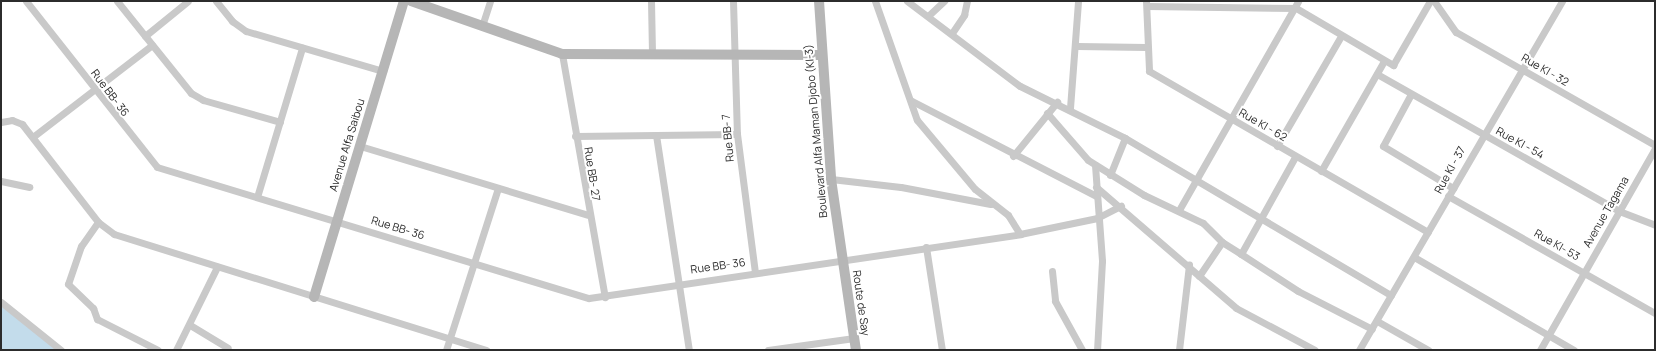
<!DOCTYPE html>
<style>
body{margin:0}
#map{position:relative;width:1656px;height:351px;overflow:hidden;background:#fff;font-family:Manrope,sans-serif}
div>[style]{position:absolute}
.water>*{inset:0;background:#c3dceb}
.street>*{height:7px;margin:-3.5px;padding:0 3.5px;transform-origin:3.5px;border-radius:3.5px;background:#c9c9c9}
.secondary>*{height:10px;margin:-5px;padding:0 5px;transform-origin:5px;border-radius:5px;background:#b6b6b6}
span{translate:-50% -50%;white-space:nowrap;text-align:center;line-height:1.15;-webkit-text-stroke:4px #fff;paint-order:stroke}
.street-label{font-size:11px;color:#2c2c2c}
.frame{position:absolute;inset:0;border:2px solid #2c2c2c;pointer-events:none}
</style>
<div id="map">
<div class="water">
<i style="clip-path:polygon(1px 306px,31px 328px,56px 350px,1px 350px)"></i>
</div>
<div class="street">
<i style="left:26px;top:1px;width:211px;rotate:51.7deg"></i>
<i style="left:157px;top:167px;width:451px;rotate:16.9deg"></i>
<i style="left:589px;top:298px;width:436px;rotate:-8.4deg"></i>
<i style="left:1020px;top:234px;width:79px;rotate:-11.7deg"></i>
<i style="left:1097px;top:218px;width:27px;rotate:-27deg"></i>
<i style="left:117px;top:1px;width:118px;rotate:51.2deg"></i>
<i style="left:191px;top:93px;width:14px;rotate:30deg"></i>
<i style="left:203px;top:100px;width:80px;rotate:15.9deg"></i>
<i style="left:216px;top:1px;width:26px;rotate:51deg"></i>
<i style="left:232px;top:21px;width:17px;rotate:36deg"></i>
<i style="left:246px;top:31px;width:143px;rotate:16.3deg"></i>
<i style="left:651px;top:1px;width:53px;rotate:88.9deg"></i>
<i style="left:733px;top:1px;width:133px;rotate:88.3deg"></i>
<i style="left:737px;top:134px;width:140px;rotate:82.6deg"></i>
<i style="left:875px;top:1px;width:126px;rotate:70.6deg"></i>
<i style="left:917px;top:120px;width:90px;rotate:50deg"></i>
<i style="left:975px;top:189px;width:42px;rotate:38.2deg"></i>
<i style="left:1008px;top:215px;width:22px;rotate:58deg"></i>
<i style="left:907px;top:1px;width:141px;rotate:37deg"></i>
<i style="left:1020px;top:86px;width:117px;rotate:26.3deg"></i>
<i style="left:1125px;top:138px;width:309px;rotate:30.6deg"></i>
<i style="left:1146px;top:1px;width:70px;rotate:87.5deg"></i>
<i style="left:1149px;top:71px;width:322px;rotate:30deg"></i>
<i style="left:1434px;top:1px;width:38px;rotate:55deg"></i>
<i style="left:1456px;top:32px;width:229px;rotate:29.6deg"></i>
<i style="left:1147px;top:6px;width:149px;rotate:0.8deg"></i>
<i style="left:1296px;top:8px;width:113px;rotate:30.4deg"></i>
<i style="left:1393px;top:65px;width:74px;rotate:-60deg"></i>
<i style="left:929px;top:15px;width:21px;rotate:-43deg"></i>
<i style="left:482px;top:26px;width:26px;rotate:-72deg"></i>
<i style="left:952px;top:33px;width:22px;rotate:-56deg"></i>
<i style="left:964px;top:15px;width:14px;rotate:-78deg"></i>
<i style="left:145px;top:36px;width:55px;rotate:-39.1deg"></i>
<i style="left:1077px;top:46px;width:69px;rotate:0.8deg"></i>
<i style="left:562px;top:54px;width:247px;rotate:80deg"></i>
<i style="left:1377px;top:74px;width:278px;rotate:29.5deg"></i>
<i style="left:1619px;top:211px;width:39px;rotate:21deg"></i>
<i style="left:1411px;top:94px;width:59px;rotate:118.3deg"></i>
<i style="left:1383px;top:146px;width:82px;rotate:31deg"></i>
<i style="left:912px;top:101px;width:207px;rotate:27.3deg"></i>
<i style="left:1070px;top:108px;width:107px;rotate:-85.7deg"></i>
<i style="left:1047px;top:113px;width:62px;rotate:48.9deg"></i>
<i style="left:1088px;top:160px;width:66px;rotate:32deg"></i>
<i style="left:1144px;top:195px;width:65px;rotate:25.4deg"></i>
<i style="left:1203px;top:223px;width:27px;rotate:45deg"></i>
<i style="left:1px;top:122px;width:11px;rotate:-10deg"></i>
<i style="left:12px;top:120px;width:11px;rotate:22deg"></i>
<i style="left:22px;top:124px;width:124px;rotate:52.2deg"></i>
<i style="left:98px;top:222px;width:20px;rotate:37deg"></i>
<i style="left:114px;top:234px;width:390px;rotate:17.3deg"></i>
<i style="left:656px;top:135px;width:218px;rotate:81.3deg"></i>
<i style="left:34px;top:136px;width:149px;rotate:-37.6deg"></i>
<i style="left:575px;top:136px;width:162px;rotate:-0.7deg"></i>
<i style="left:360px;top:146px;width:238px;rotate:16.8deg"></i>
<i style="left:1277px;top:146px;width:127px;rotate:-59.8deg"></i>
<i style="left:1013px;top:156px;width:70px;rotate:-50.8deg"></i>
<i style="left:1295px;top:157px;width:111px;rotate:119.1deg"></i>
<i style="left:1241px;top:254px;width:68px;rotate:33deg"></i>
<i style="left:1298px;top:291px;width:83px;rotate:27.2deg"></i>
<i style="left:1095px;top:165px;width:96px;rotate:85.8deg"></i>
<i style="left:1102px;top:261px;width:89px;rotate:93.2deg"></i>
<i style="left:1321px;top:171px;width:127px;rotate:-60.2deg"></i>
<i style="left:1110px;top:175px;width:40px;rotate:-68deg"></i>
<i style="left:831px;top:179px;width:70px;rotate:6.5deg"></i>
<i style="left:901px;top:187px;width:91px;rotate:10.8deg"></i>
<i style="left:1px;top:181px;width:29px;rotate:12deg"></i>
<i style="left:1096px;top:187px;width:185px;rotate:40.8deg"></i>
<i style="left:1236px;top:308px;width:89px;rotate:28deg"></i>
<i style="left:1448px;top:196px;width:238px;rotate:29.5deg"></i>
<i style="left:257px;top:197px;width:156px;rotate:-73.2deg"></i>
<i style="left:1179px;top:210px;width:241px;rotate:-60.3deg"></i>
<i style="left:98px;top:222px;width:29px;rotate:125deg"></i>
<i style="left:81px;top:246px;width:40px;rotate:108.9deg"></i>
<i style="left:68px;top:284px;width:35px;rotate:44deg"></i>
<i style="left:93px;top:308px;width:12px;rotate:70deg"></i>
<i style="left:97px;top:319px;width:68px;rotate:26.9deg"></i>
<i style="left:926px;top:247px;width:104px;rotate:81.2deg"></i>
<i style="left:1414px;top:257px;width:185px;rotate:30.2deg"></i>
<i style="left:1052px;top:271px;width:30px;rotate:84deg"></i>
<i style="left:1055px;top:301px;width:56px;rotate:61.1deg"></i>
<i style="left:1199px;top:276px;width:41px;rotate:-55.9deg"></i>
<i style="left:1222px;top:242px;width:22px;rotate:32deg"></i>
<i style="left:1px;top:302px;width:77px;rotate:38.7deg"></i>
<i style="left:1377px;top:321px;width:59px;rotate:29.6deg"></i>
<i style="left:190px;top:325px;width:44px;rotate:31.2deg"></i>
<i style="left:176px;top:350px;width:93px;rotate:-63.7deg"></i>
<i style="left:446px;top:350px;width:170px;rotate:-72.2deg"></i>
<i style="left:768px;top:350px;width:87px;rotate:-7.9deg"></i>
<i style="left:1179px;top:350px;width:86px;rotate:-83.3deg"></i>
<i style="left:1359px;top:350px;width:404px;rotate:-59.8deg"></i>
<i style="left:1540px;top:350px;width:232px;rotate:-60.3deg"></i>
</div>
<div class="secondary">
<i style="left:411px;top:1px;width:160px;rotate:19.3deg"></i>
<i style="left:562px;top:54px;width:258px;rotate:0.2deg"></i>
<i style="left:819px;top:1px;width:178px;rotate:86.1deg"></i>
<i style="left:831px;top:179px;width:173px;rotate:81.7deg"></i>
<i style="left:314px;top:297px;width:309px;rotate:-73.1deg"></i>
</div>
<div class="street-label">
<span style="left:1545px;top:70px;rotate:30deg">Rue KI - 32</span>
<span style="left:110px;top:93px;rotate:53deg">Rue BB- 36</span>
<span style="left:1263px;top:125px;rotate:30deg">Rue KI - 62</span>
<span style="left:816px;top:131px;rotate:-95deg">Boulevard Alfa Maman Djobo (KI-3)</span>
<span style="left:728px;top:138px;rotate:-95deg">Rue BB- 7</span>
<span style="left:1520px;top:143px;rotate:29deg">Rue KI - 54</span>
<span style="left:347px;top:145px;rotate:-73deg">Avenue Alfa Saibou</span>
<span style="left:1450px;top:170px;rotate:-61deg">Rue KI - 37</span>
<span style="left:592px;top:174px;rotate:81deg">Rue BB- 27</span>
<span style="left:1606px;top:212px;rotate:-60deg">Avenue Tagama</span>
<span style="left:398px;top:228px;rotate:17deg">Rue BB- 36</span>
<span style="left:1557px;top:245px;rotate:30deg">Rue KI- 53</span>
<span style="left:718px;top:266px;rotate:-8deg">Rue BB- 36</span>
<span style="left:861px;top:303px;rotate:82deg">Route de Say</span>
</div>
<div class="frame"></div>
</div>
